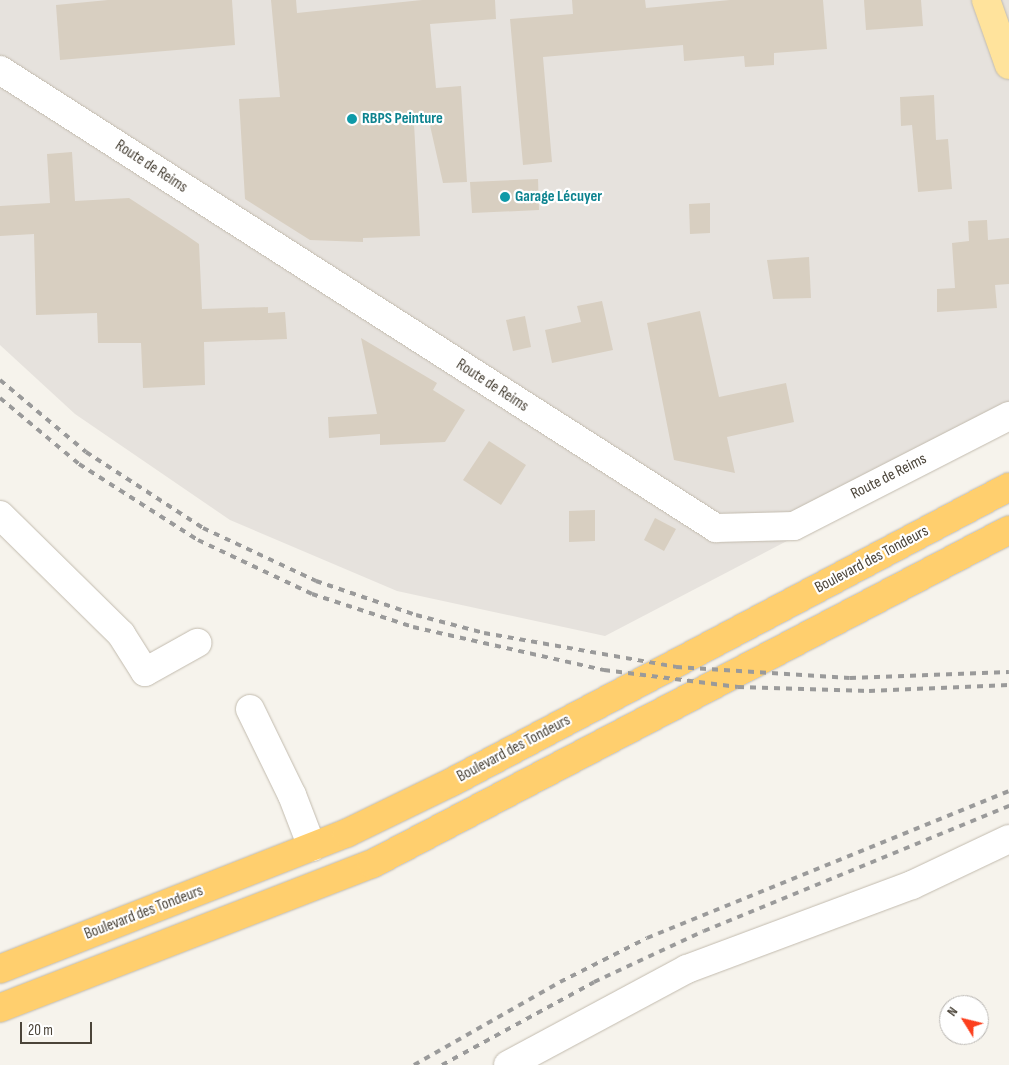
<!DOCTYPE html>
<meta charset="utf-8">
<style>
body{margin:0}
#map{position:relative;width:1009px;height:1065px;overflow:hidden;background:#f6f3ec;font-family:"Sofia Sans Condensed",sans-serif}
div>[style]{position:absolute}
.industrial>*{inset:0;background:#e6e2dd}
.building>*{inset:0;background:#d8cfc1}
.roads{filter:drop-shadow(0 0 1px #c2bbae) drop-shadow(0 0 1px #c2bbae)}
.minor>*{height:28px;margin:-14px;padding:0 14px;transform-origin:14px;border-radius:14px;background:#fff}
.major>*{height:28px;margin:-14px;padding:0 14px;transform-origin:14px;border-radius:14px;background:#ffe39c}
.highway>*{height:28px;margin:-14px;padding:0 14px;transform-origin:14px;border-radius:14px;background:#ffcf6e}
.rail>*{height:4px;margin-top:-2px;transform-origin:0;background:repeating-linear-gradient(90deg,#9a9a9a 0 6px,transparent 0 12px)}
.dots>*{width:14px;height:14px;translate:-50% -50%;box-sizing:border-box;border:2px solid #fff;border-radius:50%}
span{translate:-50% -50%;white-space:nowrap;text-align:center;line-height:1.15;-webkit-text-stroke:4.5px #fff;paint-order:stroke}
.culture-label{font-size:16px;color:#0d838f;font-weight:700}
.left{translate:0 -50%;text-align:left}
.street-label{font-size:16px;color:#4b4439}
.north{position:absolute;left:939px;top:995px;width:50px;height:50px;box-sizing:border-box;background:#fff;border:1px solid #b7b4b0;border-radius:50%;rotate:306deg;font-size:14px;font-weight:700;line-height:20px;text-align:center;color:#4b4439}
.north::after{content:'';display:block;margin:auto;width:18px;height:22px;background:#fc3f1d;clip-path:polygon(50% 0,100% 100%,50% 72%,0 100%)}
.scale{position:absolute;left:20px;top:1022px;width:72px;height:22px;box-sizing:border-box;border:2px solid #4b4439;border-top:0;padding-left:6px;font-size:15px;line-height:18px;white-space:nowrap;color:#4b4439;-webkit-text-stroke:4px #fff;paint-order:stroke}
</style>
<div id="map">
<div class="industrial">
<i style="clip-path:polygon(0 0,1009px 0,1009px 425px,605px 636px,397px 591px,230px 520px,75px 414px,0 345px)"></i>
</div>
<div class="building">
<i style="clip-path:polygon(108px 0,232px 0,235px 45px,60px 60px,56px 5px)"></i>
<i style="clip-path:polygon(271px 0,296px 0,297px 13px,422px 0,495px 0,496px 19px,430px 24px,436px 88px,461px 86px,467px 182px,443px 183px,429px 121px,414px 123px,420px 236px,363px 238px,363px 242px,310px 240px,245px 199px,239px 99px,280px 97px)"></i>
<i style="clip-path:polygon(572px 0,645px 0,646px 8px,730px 0,823px 0,827px 49px,774px 53px,774px 65px,745px 67px,744px 56px,684px 61px,683px 45px,543px 57px,552px 162px,523px 165px,510px 19px,573px 14px)"></i>
<i style="clip-path:polygon(864px 0,921px 0,923px 26px,866px 30px)"></i>
<i style="clip-path:polygon(934px 95px,936px 140px,948px 139px,952px 189px,918px 192px,912px 125px,901px 126px,900px 97px)"></i>
<i style="clip-path:polygon(72px 152px,75px 201px,129px 198px,186px 235px,199px 244px,202px 309px,268px 307px,268px 313px,285px 312px,287px 339px,204px 342px,205px 385px,143px 388px,141px 343px,98px 343px,97px 313px,36px 315px,34px 234px,0 236px,0 206px,50px 203px,47px 154px)"></i>
<i style="clip-path:polygon(538px 179px,539px 210px,472px 213px,470px 182px)"></i>
<i style="clip-path:polygon(710px 203px,710px 233px,690px 234px,689px 204px)"></i>
<i style="clip-path:polygon(987px 220px,988px 240px,1009px 238px,1009px 284px,995px 285px,997px 308px,937px 312px,937px 289px,955px 288px,952px 243px,969px 241px,968px 221px)"></i>
<i style="clip-path:polygon(809px 257px,811px 298px,773px 299px,767px 260px)"></i>
<i style="clip-path:polygon(602px 301px,613px 350px,552px 363px,545px 330px,581px 322px,577px 306px)"></i>
<i style="clip-path:polygon(700px 311px,719px 397px,786px 383px,794px 422px,727px 437px,735px 473px,674px 460px,647px 323px)"></i>
<i style="clip-path:polygon(525px 316px,531px 347px,513px 351px,506px 320px)"></i>
<i style="clip-path:polygon(361px 338px,437px 383px,433px 390px,465px 410px,445px 442px,380px 445px,380px 434px,329px 438px,328px 417px,377px 414px)"></i>
<i style="clip-path:polygon(489px 441px,526px 465px,501px 505px,463px 480px)"></i>
<i style="clip-path:polygon(595px 510px,595px 541px,569px 542px,569px 511px)"></i>
<i style="clip-path:polygon(655px 518px,676px 529px,664px 551px,644px 540px)"></i>
</div>
<div class="roads">
<div class="minor">
<i style="left:0;top:70px;width:850px;rotate:32.61deg"></i>
<i style="left:716px;top:528px;width:78px;rotate:-1.5deg"></i>
<i style="left:794px;top:526px;width:242px;rotate:-27.1deg"></i>
<i style="left:0;top:515px;width:170px;rotate:44.5deg"></i>
<i style="left:121px;top:634px;width:45px;rotate:57.7deg"></i>
<i style="left:145px;top:672px;width:60px;rotate:-29.1deg"></i>
<i style="left:250px;top:709px;width:96px;rotate:64deg"></i>
<i style="left:292px;top:795px;width:56px;rotate:69deg"></i>
<i style="left:508px;top:1065px;width:203px;rotate:-28.2deg"></i>
<i style="left:687px;top:969px;width:240px;rotate:-20.5deg"></i>
<i style="left:912px;top:885px;width:107px;rotate:-25.4deg"></i>
</div>
<div class="major">
<i style="left:986px;top:0;width:69px;rotate:70.5deg"></i>
</div>
<div class="highway">
<i style="left:0;top:969px;width:373px;rotate:-21.4deg"></i>
<i style="left:347px;top:833px;width:117px;rotate:-25.9deg"></i>
<i style="left:452px;top:782px;width:630px;rotate:-27.91deg"></i>
<i style="left:0;top:1008px;width:399px;rotate:-21.2deg"></i>
<i style="left:372px;top:864px;width:719px;rotate:-27.67deg"></i>
</div>
</div>
<div class="rail">
<i style="left:0;top:380px;width:112px;rotate:39.9deg"></i>
<i style="left:86px;top:452px;width:140px;rotate:33deg"></i>
<i style="left:203px;top:528px;width:125px;rotate:25.1deg"></i>
<i style="left:316px;top:581px;width:106px;rotate:18.8deg"></i>
<i style="left:416px;top:615px;width:70px;rotate:14.8deg"></i>
<i style="left:484px;top:633px;width:195px;rotate:10deg"></i>
<i style="left:676px;top:667px;width:174px;rotate:3.6deg"></i>
<i style="left:850px;top:678px;width:159px;rotate:-2.2deg"></i>
<i style="left:0;top:398px;width:103px;rotate:39.9deg"></i>
<i style="left:79px;top:464px;width:141px;rotate:32.6deg"></i>
<i style="left:198px;top:540px;width:126px;rotate:25.3deg"></i>
<i style="left:312px;top:594px;width:106px;rotate:18.1deg"></i>
<i style="left:413px;top:627px;width:196px;rotate:12.7deg"></i>
<i style="left:604px;top:670px;width:135px;rotate:7.2deg"></i>
<i style="left:738px;top:687px;width:131px;rotate:1.7deg"></i>
<i style="left:869px;top:691px;width:140px;rotate:-2.5deg"></i>
<i style="left:414px;top:1065px;width:168px;rotate:-29.6deg"></i>
<i style="left:560px;top:982px;width:97px;rotate:-26.8deg"></i>
<i style="left:647px;top:938px;width:391px;rotate:-22.1deg"></i>
<i style="left:442px;top:1065px;width:173px;rotate:-28.6deg"></i>
<i style="left:594px;top:982px;width:121px;rotate:-24.9deg"></i>
<i style="left:704px;top:931px;width:330px;rotate:-22.3deg"></i>
</div>
<div class="dots">
<i style="left:352px;top:119px;background:#0f9aa8"></i>
<i style="left:505px;top:197px;background:#0f9aa8"></i>
</div>
<div class="culture-label">
<span class="left" style="left:362px;top:119px">RBPS Peinture</span>
<span class="left" style="left:515px;top:197px">Garage Lécuyer</span>
</div>
<div class="street-label">
<span style="left:151px;top:167px;rotate:33deg">Route de Reims</span>
<span style="left:492px;top:386px;rotate:33deg">Route de Reims</span>
<span style="left:889px;top:477px;rotate:-27deg">Route de Reims</span>
<span style="left:872px;top:560px;rotate:-28deg">Boulevard des Tondeurs</span>
<span style="left:514px;top:749px;rotate:-28deg">Boulevard des Tondeurs</span>
<span style="left:144px;top:913px;rotate:-21deg">Boulevard des Tondeurs</span>
</div>
<div class="north">N</div>
<div class="scale">20 m</div>
</div>
